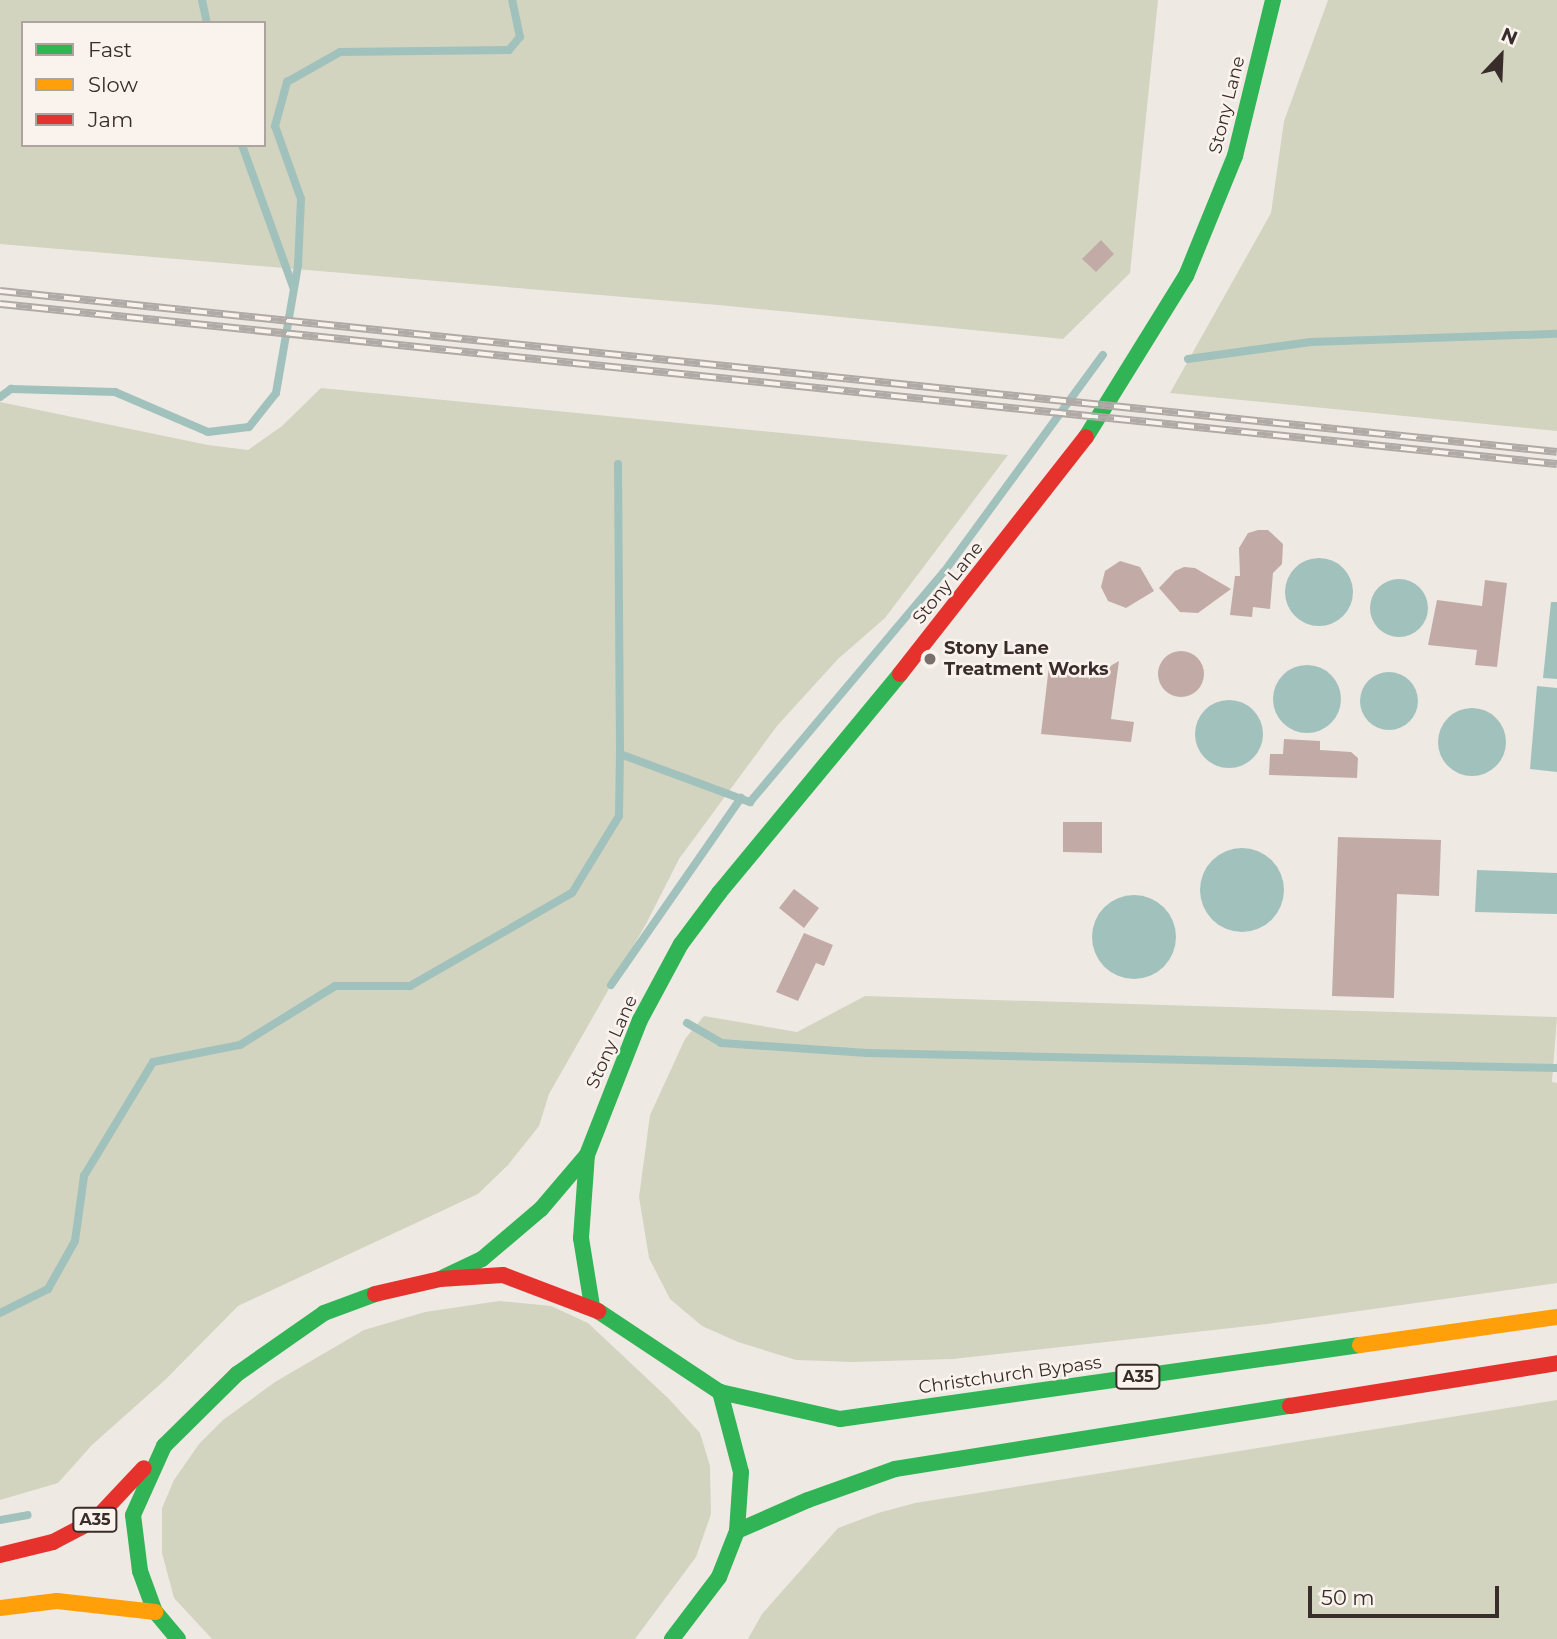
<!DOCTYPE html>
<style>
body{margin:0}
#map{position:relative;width:1557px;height:1639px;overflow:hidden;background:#efe9e4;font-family:Montserrat,sans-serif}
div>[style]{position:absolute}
.green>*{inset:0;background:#d2d4bf}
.water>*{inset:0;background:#a1c1bc}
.round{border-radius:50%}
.stream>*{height:8px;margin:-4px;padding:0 4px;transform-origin:4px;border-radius:4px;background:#a1c1bc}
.building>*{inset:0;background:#c2aba6}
.fast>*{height:16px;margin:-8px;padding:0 8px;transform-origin:8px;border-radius:8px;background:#30b455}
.slow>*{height:16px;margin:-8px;padding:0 8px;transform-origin:8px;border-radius:8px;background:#ff9f0a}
.jam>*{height:16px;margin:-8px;padding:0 8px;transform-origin:8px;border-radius:8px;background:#e5322d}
.rail>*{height:8px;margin-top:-4px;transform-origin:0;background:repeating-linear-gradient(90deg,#faf2ed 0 16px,#b0aaa7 0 32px);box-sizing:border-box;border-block:2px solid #b0aaa7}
.dots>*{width:19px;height:19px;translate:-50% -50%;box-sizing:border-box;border:4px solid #faf2ed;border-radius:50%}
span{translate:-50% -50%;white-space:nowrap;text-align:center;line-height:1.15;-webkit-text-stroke:5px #faf2ed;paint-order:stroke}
.shield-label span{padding:2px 5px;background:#faf2ed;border:2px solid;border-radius:5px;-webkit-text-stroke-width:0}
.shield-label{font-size:16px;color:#392d2b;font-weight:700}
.street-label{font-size:18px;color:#392d2b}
.poi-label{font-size:18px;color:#392d2b;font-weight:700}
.left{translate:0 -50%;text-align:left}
.legend{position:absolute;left:21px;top:21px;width:245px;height:126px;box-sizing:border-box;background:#faf2ed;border:2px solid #ada39f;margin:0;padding:9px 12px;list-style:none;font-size:21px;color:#392d2b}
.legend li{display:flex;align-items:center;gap:14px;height:35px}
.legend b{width:35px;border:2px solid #ada39f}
.north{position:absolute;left:1466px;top:21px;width:70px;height:70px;-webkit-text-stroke:5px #faf2ed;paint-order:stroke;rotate:23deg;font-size:19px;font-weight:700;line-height:28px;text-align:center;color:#392d2b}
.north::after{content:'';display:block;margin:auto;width:24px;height:32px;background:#392d2b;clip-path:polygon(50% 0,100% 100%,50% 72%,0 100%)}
.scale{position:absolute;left:1308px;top:1586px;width:191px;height:32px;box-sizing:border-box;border:4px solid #392d2b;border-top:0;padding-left:9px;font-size:21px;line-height:24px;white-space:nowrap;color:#392d2b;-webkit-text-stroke:5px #faf2ed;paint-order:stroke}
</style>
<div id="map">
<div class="green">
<i style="clip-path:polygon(evenodd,0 0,1158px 0,1130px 273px,1063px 339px,718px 305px,0 244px,0 0,23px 23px,264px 23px,264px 145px,23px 145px,23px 23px)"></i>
<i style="clip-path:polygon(1328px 0,1557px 0,1557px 431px,1170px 393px,1271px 213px,1284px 121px)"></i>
<i style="clip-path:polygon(321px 388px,1008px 455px,885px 618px,838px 659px,777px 726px,679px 859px,646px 924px,549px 1094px,539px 1126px,508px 1165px,478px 1194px,238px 1306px,166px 1379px,92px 1445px,58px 1483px,0 1500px,0 402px,208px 445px,248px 450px,282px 426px)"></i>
<i style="clip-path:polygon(865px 996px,1557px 1017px,1552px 1082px,1557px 1083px,1557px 1283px,1267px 1324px,953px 1359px,853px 1362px,796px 1360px,738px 1342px,702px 1326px,670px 1299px,649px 1258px,639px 1197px,650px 1115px,685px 1039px,704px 1016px,797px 1032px)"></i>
<i style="clip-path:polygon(499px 1301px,551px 1306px,588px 1323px,669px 1399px,700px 1433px,710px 1466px,711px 1514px,696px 1557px,635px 1639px,212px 1639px,174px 1598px,162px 1553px,162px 1508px,174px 1480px,199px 1444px,223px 1420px,275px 1382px,364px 1330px,425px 1312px)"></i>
<i style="clip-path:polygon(1557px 1400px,1557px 1639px,748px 1639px,762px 1614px,838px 1528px,878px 1513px,915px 1503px)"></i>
</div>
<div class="water">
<i class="round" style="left:1285px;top:558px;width:68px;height:68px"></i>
<i class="round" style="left:1370px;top:579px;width:58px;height:58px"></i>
<i style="clip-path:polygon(1551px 602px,1557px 602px,1557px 679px,1543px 678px)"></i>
<i class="round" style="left:1273px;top:665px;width:68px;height:68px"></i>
<i class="round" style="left:1360px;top:672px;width:58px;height:58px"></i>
<i style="clip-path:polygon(1537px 686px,1557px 688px,1557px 772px,1530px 769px)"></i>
<i class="round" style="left:1195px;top:700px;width:68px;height:68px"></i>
<i class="round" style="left:1438px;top:708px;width:68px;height:68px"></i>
<i class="round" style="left:1200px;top:848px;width:84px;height:84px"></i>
<i style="clip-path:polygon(1477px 870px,1557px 873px,1557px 914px,1475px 912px)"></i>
<i class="round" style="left:1092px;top:895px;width:84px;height:84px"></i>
</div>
<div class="stream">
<i style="left:202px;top:0;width:24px;rotate:78deg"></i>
<i style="left:242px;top:145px;width:151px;rotate:70.2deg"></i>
<i style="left:1188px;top:359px;width:124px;rotate:-7.9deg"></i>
<i style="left:1311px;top:342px;width:246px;rotate:-1.9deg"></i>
<i style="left:0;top:397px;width:14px;rotate:-36deg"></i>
<i style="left:11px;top:389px;width:104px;rotate:1.7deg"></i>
<i style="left:115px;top:392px;width:101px;rotate:23.3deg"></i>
<i style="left:208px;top:432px;width:41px;rotate:-7deg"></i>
<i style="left:249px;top:427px;width:43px;rotate:-51.5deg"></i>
<i style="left:276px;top:393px;width:130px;rotate:-80.2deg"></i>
<i style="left:298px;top:265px;width:66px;rotate:-87.4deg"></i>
<i style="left:301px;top:199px;width:77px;rotate:-109.6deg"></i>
<i style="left:275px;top:126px;width:46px;rotate:-74.7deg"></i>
<i style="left:287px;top:82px;width:61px;rotate:-29.5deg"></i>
<i style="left:340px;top:52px;width:169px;rotate:-0.7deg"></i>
<i style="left:509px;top:50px;width:17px;rotate:-50deg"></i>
<i style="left:520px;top:37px;width:38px;rotate:-102deg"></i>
<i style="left:618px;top:464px;width:290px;rotate:89.6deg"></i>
<i style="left:611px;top:985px;width:228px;rotate:-55.2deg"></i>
<i style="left:687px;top:1023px;width:39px;rotate:30deg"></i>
<i style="left:721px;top:1043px;width:146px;rotate:3.9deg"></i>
<i style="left:867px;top:1053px;width:690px;rotate:1.25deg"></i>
<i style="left:0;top:1313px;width:54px;rotate:-26.6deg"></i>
<i style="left:48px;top:1289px;width:55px;rotate:-60.6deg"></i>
<i style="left:75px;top:1241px;width:66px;rotate:-82.1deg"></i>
<i style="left:84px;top:1176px;width:133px;rotate:-58.8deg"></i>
<i style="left:153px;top:1062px;width:89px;rotate:-11.1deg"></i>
<i style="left:240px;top:1045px;width:112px;rotate:-31.8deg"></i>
<i style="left:335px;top:986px;width:75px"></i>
<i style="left:410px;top:986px;width:187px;rotate:-29.9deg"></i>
<i style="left:572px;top:893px;width:90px;rotate:-58.6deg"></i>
<i style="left:619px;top:816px;width:62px;rotate:-89.1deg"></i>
<i style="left:620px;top:754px;width:139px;rotate:20.3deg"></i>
<i style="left:750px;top:802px;width:301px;rotate:-49.9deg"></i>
<i style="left:944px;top:572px;width:269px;rotate:-53.8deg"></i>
<i style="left:0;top:1520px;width:28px;rotate:-10deg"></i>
</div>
<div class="building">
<i style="clip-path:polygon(1101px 240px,1114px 254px,1096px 272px,1082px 259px)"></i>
<i style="clip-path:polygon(1258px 530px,1268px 530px,1283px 544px,1282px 564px,1273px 573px,1270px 609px,1253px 607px,1252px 617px,1230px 615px,1235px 576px,1240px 576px,1239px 548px,1248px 533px)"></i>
<i style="clip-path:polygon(1120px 561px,1140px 567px,1154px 591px,1126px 608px,1108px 601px,1101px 587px,1105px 571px)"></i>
<i style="clip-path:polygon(1184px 567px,1195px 568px,1231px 589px,1198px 613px,1180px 612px,1159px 588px,1175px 571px)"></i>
<i style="clip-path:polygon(1485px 580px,1507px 583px,1497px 667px,1475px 665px,1477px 650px,1428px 645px,1437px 600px,1482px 606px)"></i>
<i class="round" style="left:1158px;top:651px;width:46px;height:46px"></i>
<i style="clip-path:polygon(1119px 661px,1111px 719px,1134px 722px,1131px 742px,1041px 734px,1049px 666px,1098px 673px)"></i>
<i style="clip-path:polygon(1284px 739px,1320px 741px,1320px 750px,1351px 752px,1358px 758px,1357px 778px,1269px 775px,1270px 754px,1283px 754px)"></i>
<i style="clip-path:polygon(1063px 822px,1102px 822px,1102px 853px,1063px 852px)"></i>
<i style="clip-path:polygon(1338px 837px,1441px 840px,1439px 896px,1397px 894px,1394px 998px,1332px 996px)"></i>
<i style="clip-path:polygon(794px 889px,819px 908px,804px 928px,779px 908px)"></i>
<i style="clip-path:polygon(804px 933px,833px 945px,824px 966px,816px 963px,798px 1001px,776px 992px)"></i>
</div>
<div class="fast">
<i style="left:1086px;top:437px;width:190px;rotate:-58.2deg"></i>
<i style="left:1186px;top:276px;width:130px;rotate:-67.8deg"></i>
<i style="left:1235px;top:156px;width:161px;rotate:-76.3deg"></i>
<i style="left:444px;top:1277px;width:42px;rotate:-25.3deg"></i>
<i style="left:482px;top:1259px;width:77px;rotate:-40.3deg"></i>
<i style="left:541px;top:1209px;width:71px;rotate:-49.6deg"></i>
<i style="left:592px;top:1306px;width:69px;rotate:-99.2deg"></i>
<i style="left:581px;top:1238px;width:83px;rotate:-85.9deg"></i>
<i style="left:587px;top:1155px;width:145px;rotate:-68.6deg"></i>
<i style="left:640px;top:1020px;width:86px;rotate:-61.7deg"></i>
<i style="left:681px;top:944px;width:64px;rotate:-53.3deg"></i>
<i style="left:719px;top:893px;width:284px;rotate:-50.4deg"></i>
<i style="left:598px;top:1311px;width:146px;rotate:33.6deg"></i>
<i style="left:720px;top:1392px;width:123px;rotate:12.7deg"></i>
<i style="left:840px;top:1419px;width:525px;rotate:-8.1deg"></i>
<i style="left:737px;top:1531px;width:77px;rotate:-23.6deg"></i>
<i style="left:808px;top:1500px;width:92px;rotate:-19.6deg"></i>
<i style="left:895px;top:1469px;width:400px;rotate:-9.1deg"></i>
<i style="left:178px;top:1639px;width:35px;rotate:-130deg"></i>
<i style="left:155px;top:1612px;width:44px;rotate:-110.1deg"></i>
<i style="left:140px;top:1571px;width:56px;rotate:-97.1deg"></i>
<i style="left:133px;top:1515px;width:76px;rotate:-65.8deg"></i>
<i style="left:164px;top:1446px;width:103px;rotate:-44.6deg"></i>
<i style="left:237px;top:1374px;width:106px;rotate:-35deg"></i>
<i style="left:324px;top:1313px;width:54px;rotate:-20.4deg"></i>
<i style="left:672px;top:1639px;width:78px;rotate:-52.8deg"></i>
<i style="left:719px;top:1577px;width:49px;rotate:-68.6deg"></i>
<i style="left:737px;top:1531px;width:59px;rotate:-86.1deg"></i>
<i style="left:741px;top:1472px;width:83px;rotate:-104.7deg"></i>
</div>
<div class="slow">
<i style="left:1360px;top:1345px;width:199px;rotate:-8.1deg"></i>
<i style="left:0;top:1608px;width:57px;rotate:-7deg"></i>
<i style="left:57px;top:1601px;width:99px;rotate:6.4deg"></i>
</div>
<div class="jam">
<i style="left:900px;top:674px;width:301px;rotate:-51.9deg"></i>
<i style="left:375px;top:1294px;width:67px;rotate:-13deg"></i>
<i style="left:440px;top:1279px;width:63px;rotate:-3.6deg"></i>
<i style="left:503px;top:1275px;width:102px;rotate:20.8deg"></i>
<i style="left:1290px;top:1406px;width:270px;rotate:-9.1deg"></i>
<i style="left:0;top:1555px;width:55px;rotate:-13.8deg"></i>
<i style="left:53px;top:1542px;width:47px;rotate:-27.6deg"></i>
<i style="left:95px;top:1520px;width:71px;rotate:-46.7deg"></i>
</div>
<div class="rail">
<i style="left:0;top:291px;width:1565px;rotate:5.9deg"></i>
<i style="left:0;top:304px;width:1565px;rotate:5.87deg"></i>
</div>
<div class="dots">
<i style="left:930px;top:659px;background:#796f6c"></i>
</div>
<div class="shield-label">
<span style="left:1138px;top:1377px">A35</span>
<span style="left:95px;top:1520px">A35</span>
</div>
<div class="street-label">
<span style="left:1227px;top:105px;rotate:-76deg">Stony Lane</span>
<span style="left:948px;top:583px;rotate:-51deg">Stony Lane</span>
<span style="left:612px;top:1042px;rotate:-66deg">Stony Lane</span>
<span style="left:1010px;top:1375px;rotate:-8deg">Christchurch Bypass</span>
</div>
<div class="poi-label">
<span class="left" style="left:944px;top:659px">Stony Lane<br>Treatment Works</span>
</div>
<ul class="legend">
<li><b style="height:9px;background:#30b455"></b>Fast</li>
<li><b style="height:9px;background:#ff9f0a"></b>Slow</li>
<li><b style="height:9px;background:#e5322d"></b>Jam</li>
</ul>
<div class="north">N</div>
<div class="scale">50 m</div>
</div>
